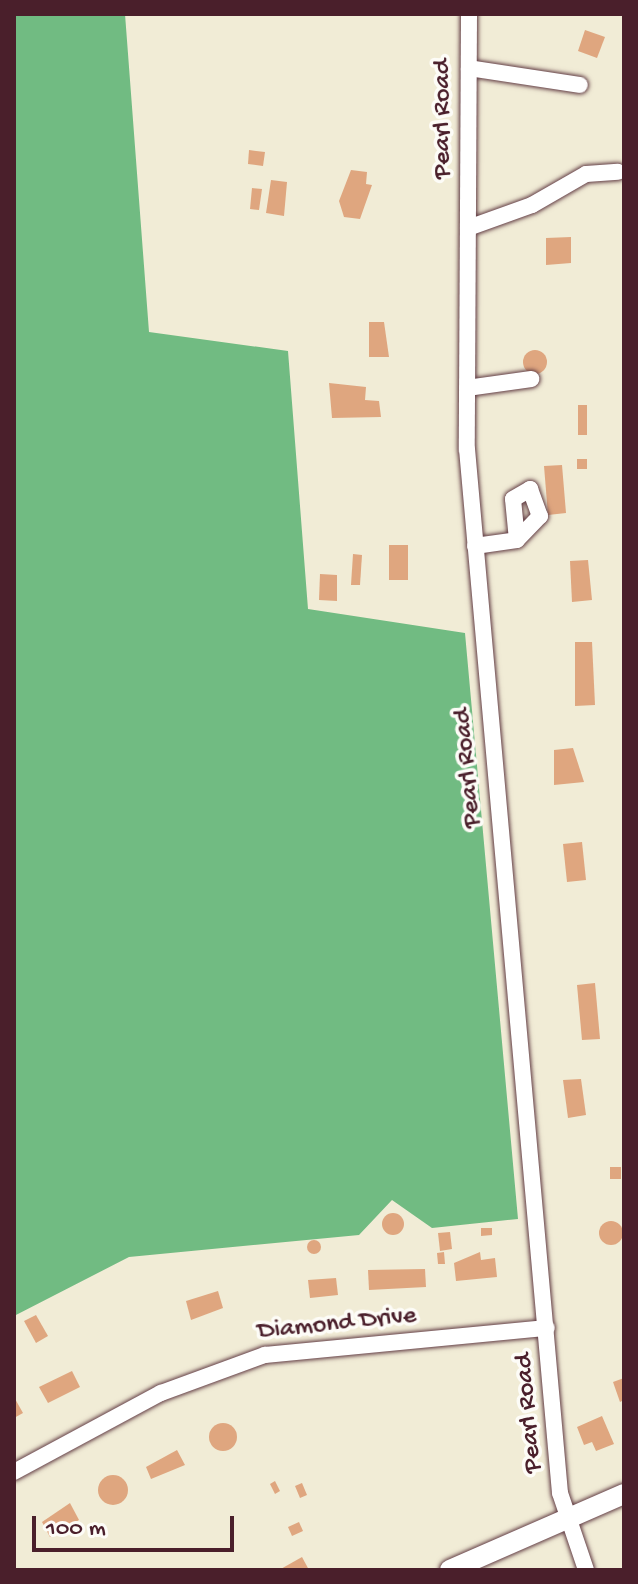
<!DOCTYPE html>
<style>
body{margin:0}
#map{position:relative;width:638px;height:1584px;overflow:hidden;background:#f1ecd6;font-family:"Gochi Hand",sans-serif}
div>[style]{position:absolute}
.forest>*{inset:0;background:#71bb82}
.building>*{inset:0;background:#dfa67f}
.round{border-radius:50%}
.roads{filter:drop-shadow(0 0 2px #633e45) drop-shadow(0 0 2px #633e45)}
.minor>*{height:16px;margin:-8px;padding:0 8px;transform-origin:8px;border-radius:8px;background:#fff}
.major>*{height:20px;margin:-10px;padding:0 10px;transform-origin:10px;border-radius:10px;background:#fff}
span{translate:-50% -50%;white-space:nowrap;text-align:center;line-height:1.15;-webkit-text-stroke:7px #fdfcf7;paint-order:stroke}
.street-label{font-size:26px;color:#4a1f2b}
.frame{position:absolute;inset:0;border:16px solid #4a1f2b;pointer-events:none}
.scale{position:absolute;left:32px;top:1516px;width:202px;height:36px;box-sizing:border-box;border:4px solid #4a1f2b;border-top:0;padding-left:10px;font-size:24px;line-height:28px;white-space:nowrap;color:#4a1f2b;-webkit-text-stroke:6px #fdfcf7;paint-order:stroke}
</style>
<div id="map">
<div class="forest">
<i style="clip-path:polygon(14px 14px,125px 14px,149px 332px,288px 351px,308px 609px,465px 633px,518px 1219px,432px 1228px,392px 1200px,359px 1235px,129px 1257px,14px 1316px)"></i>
</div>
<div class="building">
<i style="clip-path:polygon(585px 30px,605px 37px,597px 58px,578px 51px)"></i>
<i style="clip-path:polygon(249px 150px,265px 152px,263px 166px,248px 164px)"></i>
<i style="clip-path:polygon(351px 170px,367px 172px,366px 184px,372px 185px,360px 219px,344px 217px,339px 201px)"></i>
<i style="clip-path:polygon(271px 180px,287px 182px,284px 216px,266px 213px)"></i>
<i style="clip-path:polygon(252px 188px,262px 189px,259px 210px,250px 209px)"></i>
<i style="clip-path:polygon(571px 237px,571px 263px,546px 265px,546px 238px)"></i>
<i style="clip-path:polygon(369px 322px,384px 322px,389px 357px,369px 357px)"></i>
<i class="round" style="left:523px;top:350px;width:24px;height:24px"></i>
<i style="clip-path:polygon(329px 383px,366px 387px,365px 400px,379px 401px,381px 417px,332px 418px)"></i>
<i style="clip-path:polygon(578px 405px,587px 405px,587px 435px,578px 435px)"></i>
<i style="clip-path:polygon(577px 459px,587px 459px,587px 469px,577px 469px)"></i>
<i style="clip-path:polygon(562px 465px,566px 513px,548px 515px,544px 466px)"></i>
<i style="clip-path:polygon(389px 545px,408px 545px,408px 580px,389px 580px)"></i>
<i style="clip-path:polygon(353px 554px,362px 555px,360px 585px,351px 585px)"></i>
<i style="clip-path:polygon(588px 560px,592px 600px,572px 602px,570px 561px)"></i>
<i style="clip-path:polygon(320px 574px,337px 575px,337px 601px,319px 600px)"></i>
<i style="clip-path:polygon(575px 642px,592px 642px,595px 705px,575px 706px)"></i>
<i style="clip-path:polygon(573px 748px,584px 782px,554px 785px,554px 750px)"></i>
<i style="clip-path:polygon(582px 842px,586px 880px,567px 882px,563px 844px)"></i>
<i style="clip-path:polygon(595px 983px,600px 1039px,582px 1040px,577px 985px)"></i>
<i style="clip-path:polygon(581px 1079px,586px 1115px,568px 1118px,563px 1080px)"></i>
<i style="clip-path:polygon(610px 1167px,621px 1167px,621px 1179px,610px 1179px)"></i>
<i class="round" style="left:382px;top:1213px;width:22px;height:22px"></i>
<i class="round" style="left:599px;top:1221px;width:24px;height:24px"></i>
<i style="clip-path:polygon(481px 1228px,492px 1228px,492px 1235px,481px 1236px)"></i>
<i style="clip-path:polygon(450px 1232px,452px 1249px,440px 1251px,438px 1233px)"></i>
<i class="round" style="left:307px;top:1240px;width:14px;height:14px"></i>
<i style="clip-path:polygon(444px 1252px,445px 1264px,438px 1264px,437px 1253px)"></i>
<i style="clip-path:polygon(480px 1252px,481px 1260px,495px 1258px,497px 1277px,456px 1281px,454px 1263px)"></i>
<i style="clip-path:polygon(425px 1269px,426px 1287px,369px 1290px,368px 1270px)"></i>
<i style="clip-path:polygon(336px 1278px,338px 1295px,310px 1298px,308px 1280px)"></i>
<i style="clip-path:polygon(218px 1291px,223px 1308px,191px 1320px,186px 1301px)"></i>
<i style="clip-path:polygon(36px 1315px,48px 1336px,36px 1343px,24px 1321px)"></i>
<i style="clip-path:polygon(72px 1371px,80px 1387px,48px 1403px,39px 1387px)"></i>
<i style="clip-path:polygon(624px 1378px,624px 1400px,620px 1402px,613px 1382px)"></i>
<i style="clip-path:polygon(14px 1397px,23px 1413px,14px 1418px)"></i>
<i style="clip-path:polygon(602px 1416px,614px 1444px,596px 1451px,592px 1442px,584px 1445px,577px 1427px)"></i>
<i class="round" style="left:209px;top:1423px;width:28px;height:28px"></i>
<i style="clip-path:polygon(177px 1450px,185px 1465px,151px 1479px,146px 1467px)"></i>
<i class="round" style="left:98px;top:1475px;width:30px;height:30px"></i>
<i style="clip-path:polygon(275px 1481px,280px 1491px,275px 1494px,270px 1484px)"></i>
<i style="clip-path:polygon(302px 1483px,307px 1495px,300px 1498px,295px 1486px)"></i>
<i style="clip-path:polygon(70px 1503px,79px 1520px,50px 1537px,42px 1522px)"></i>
<i style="clip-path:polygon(299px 1522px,303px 1531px,292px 1536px,288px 1527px)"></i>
<i style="clip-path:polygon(302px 1557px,309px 1570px,279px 1570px)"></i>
</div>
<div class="roads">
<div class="minor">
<i style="left:469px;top:14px;width:435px;rotate:90.3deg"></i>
<i style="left:467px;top:449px;width:1048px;rotate:84.91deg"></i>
<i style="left:560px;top:1493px;width:81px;rotate:71.3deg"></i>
<i style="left:469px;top:68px;width:112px;rotate:8.7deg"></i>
<i style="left:468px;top:228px;width:68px;rotate:-19.8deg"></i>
<i style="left:532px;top:205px;width:62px;rotate:-29.9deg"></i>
<i style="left:586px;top:174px;width:32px;rotate:-4deg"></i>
<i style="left:467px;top:388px;width:65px;rotate:-8deg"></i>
<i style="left:475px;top:546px;width:42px;rotate:-8.1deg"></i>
<i style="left:517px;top:540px;width:41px;rotate:-95.6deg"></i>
<i style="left:513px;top:499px;width:20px;rotate:-30deg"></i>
<i style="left:530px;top:489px;width:29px;rotate:70deg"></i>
<i style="left:540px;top:516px;width:33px;rotate:134deg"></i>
<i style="left:14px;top:1472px;width:167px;rotate:-28.3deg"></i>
<i style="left:161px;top:1393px;width:111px;rotate:-20.1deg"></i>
<i style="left:265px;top:1355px;width:283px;rotate:-5.5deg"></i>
</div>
<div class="major">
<i style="left:450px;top:1570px;width:190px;rotate:-23.6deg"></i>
</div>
</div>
<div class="street-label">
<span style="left:444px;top:119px;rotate:-90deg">Pearl Road</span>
<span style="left:469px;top:768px;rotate:-95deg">Pearl Road</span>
<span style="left:337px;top:1325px;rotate:-6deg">Diamond Drive</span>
<span style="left:530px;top:1413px;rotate:-95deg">Pearl Road</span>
</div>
<div class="frame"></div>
<div class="scale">100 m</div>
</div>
